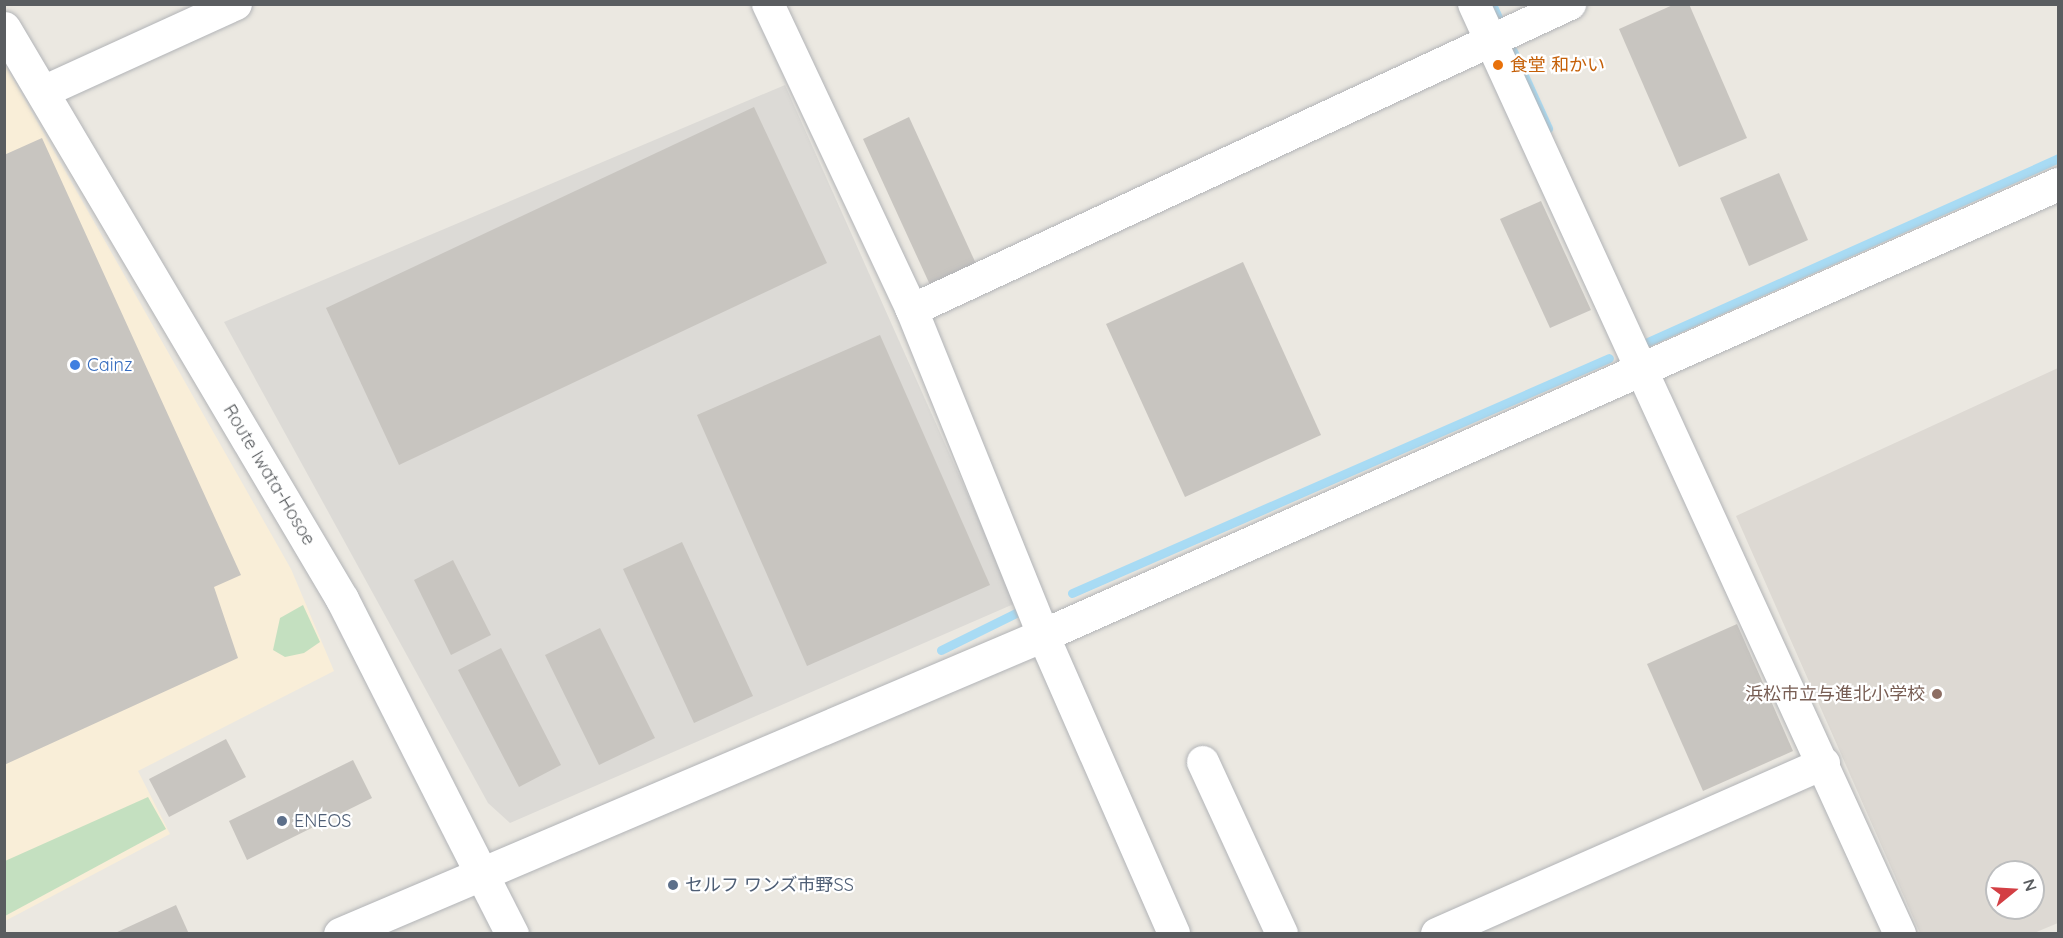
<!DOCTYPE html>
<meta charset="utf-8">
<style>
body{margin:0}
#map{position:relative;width:2063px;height:938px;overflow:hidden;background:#ebe8e1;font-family:Quicksand,"Noto Sans JP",sans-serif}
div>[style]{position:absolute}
.commercial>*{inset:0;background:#f9eed8}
.industrial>*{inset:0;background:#dcdad6}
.education>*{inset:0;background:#ddd9d3}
.green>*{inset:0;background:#c4e0c0}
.stream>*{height:9px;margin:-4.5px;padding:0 4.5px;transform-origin:4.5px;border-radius:4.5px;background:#a8dbf4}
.building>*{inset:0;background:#c8c5c0}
.roads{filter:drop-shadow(0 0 2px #b2b4b7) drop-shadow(0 0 2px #b2b4b7)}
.minor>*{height:32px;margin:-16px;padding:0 16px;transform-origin:16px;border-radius:16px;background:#fff}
.tertiary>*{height:33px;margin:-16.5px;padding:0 16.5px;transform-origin:16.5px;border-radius:16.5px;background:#fff}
.secondary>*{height:33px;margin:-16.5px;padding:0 16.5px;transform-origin:16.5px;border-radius:16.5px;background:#fff}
.dots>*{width:16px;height:16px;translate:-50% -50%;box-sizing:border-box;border:3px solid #fff;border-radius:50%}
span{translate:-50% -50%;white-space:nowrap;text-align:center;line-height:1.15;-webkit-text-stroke:4.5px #fff;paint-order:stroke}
.food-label{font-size:18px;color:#c56008}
.left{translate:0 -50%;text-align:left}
.shop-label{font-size:18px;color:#366cbe}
.street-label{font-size:18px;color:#5a5d60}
.education-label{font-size:18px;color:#785e54}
.right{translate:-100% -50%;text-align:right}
.service-label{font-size:18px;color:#4e5e75}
.frame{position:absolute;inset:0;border:6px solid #5a5d60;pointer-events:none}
.north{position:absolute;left:1985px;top:860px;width:60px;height:60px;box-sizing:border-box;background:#fff;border:2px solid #bdbebf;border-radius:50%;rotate:72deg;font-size:16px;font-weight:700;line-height:24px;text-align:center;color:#5a5d60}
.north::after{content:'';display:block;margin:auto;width:21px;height:27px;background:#d33f44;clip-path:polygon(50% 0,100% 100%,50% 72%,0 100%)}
</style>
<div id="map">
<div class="commercial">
<i style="clip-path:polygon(4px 63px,291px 569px,334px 671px,138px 771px,170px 834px,5px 921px)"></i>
</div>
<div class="industrial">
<i style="clip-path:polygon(785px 85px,1016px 603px,510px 823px,488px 803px,224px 322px)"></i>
</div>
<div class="education">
<i style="clip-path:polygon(evenodd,2058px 368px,2058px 923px,2034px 933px,1920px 933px,1736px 516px,2058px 368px,1997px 872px,2033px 872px,2033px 908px,1997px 908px,1997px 872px)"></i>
</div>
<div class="green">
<i style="clip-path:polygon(303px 605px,320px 642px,304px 653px,285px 657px,273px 650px,280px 618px)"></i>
<i style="clip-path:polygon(148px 797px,166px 829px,5px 916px,5px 861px)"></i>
</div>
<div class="stream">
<i style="left:1492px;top:4px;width:24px;rotate:66deg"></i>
<i style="left:1513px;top:51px;width:85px;rotate:65.6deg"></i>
<i style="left:1643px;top:344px;width:455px;rotate:-24.1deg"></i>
<i style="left:1072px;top:593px;width:586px;rotate:-23.63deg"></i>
<i style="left:941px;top:650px;width:84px;rotate:-26.3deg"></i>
</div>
<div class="building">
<i style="clip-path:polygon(1675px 4px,1689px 4px,1747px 138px,1679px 167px,1619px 29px)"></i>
<i style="clip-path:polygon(754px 107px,827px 263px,399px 465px,326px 308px)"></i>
<i style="clip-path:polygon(909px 117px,977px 266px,931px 287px,863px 139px)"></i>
<i style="clip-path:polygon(42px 138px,241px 575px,214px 587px,238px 658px,4px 765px,4px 155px)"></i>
<i style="clip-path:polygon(1779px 173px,1808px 240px,1749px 266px,1720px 198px)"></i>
<i style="clip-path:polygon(1541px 201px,1591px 310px,1550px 328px,1500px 219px)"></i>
<i style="clip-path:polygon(1243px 262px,1321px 435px,1185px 497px,1106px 324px)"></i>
<i style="clip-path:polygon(880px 335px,990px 585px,807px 666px,697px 415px)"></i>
<i style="clip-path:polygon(682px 542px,753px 696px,694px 723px,623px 569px)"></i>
<i style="clip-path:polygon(453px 560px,491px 635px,451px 655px,414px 580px)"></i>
<i style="clip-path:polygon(1737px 624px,1793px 751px,1703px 791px,1647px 664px)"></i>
<i style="clip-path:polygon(600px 628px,655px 738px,599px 765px,545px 655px)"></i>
<i style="clip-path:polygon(501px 648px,561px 765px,519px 787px,458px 670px)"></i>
<i style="clip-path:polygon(226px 739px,246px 777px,169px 817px,149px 779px)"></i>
<i style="clip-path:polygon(353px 760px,372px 798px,247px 860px,229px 821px)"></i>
<i style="clip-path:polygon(176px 905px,189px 934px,113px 934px)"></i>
</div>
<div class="roads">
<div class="minor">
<i style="left:768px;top:4px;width:338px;rotate:64.8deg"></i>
<i style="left:912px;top:310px;width:350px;rotate:68deg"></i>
<i style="left:1043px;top:635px;width:326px;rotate:66.3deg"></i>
<i style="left:1474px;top:4px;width:1023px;rotate:65.39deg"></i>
<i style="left:43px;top:92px;width:212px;rotate:-24.5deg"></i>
<i style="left:912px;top:310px;width:726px;rotate:-24.94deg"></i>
<i style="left:1203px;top:762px;width:189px;rotate:65.3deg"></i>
<i style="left:1437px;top:934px;width:423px;rotate:-23.8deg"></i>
</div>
<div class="tertiary">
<i style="left:340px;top:934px;width:764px;rotate:-23.04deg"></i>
<i style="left:1043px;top:635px;width:1111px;rotate:-23.96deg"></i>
</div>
<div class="secondary">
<i style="left:4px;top:28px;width:664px;rotate:59.38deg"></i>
<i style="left:342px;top:599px;width:376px;rotate:63.1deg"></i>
</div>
</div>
<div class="dots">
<i style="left:1498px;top:65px;background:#e8710a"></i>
<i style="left:75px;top:365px;background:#3f7fe0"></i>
<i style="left:1937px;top:694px;background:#8d6e63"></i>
<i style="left:282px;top:821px;background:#5c6f8a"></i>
<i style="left:673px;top:885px;background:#5c6f8a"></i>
</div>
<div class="food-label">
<span class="left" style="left:1510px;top:65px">食堂 和かい</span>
</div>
<div class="shop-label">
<span class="left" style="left:87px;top:365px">Cainz</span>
</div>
<div class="street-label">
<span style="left:269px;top:475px;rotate:59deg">Route Iwata-Hosoe</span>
</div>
<div class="education-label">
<span class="right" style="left:1925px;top:694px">浜松市立与進北小学校</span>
</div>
<div class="service-label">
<span class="left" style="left:294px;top:821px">ENEOS</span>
<span class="left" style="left:685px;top:885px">セルフ ワンズ市野SS</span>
</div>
<div class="frame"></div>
<div class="north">N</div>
</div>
